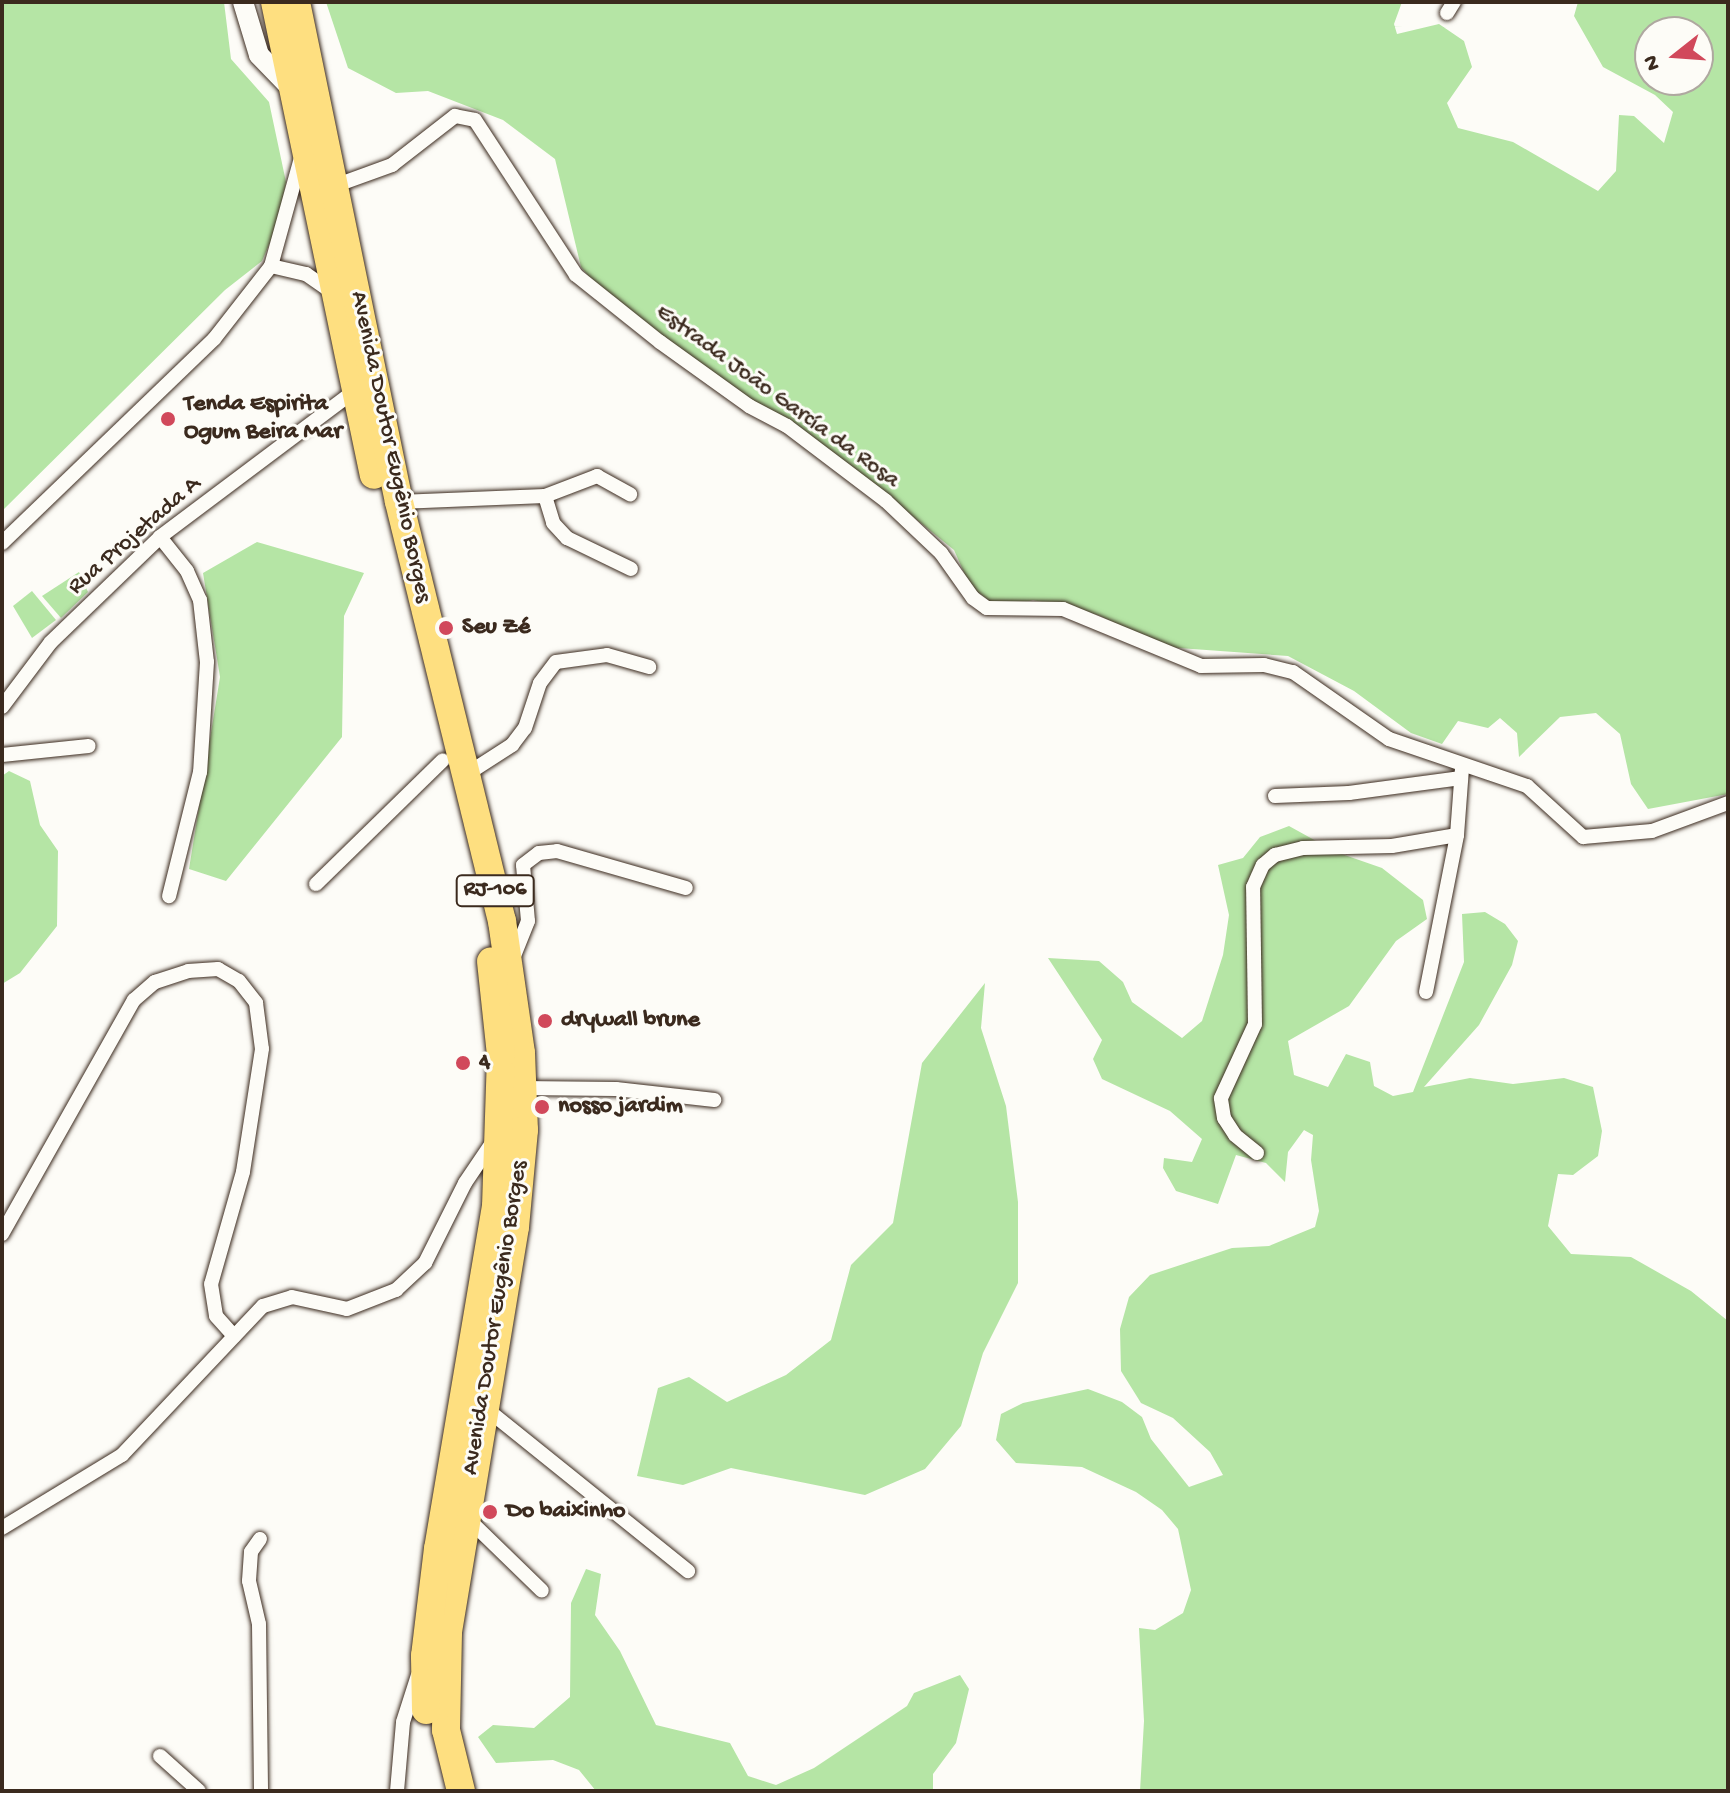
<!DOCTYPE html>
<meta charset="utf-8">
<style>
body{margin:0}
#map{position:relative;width:1730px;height:1793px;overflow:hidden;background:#fdfcf7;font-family:"Gochi Hand",sans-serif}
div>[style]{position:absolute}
.green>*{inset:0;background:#b5e5a5}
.roads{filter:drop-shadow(0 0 2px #3b2a1e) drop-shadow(0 0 2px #3b2a1e)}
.street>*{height:14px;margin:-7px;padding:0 7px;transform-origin:7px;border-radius:7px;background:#fdfcf7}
.secondary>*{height:20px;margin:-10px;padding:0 10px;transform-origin:10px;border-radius:10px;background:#fdfcf7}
.highway>*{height:28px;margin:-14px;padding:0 14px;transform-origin:14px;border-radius:14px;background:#fedf80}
.dots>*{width:22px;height:22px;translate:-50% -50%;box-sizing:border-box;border:4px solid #fdfcf7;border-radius:50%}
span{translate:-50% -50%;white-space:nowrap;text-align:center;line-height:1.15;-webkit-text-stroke:6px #fdfcf7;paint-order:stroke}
.shield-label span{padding:2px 6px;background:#fdfcf7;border:2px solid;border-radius:6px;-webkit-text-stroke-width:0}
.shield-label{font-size:22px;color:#3b2a1e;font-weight:700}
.street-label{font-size:24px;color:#3b2a1e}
.poi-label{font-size:24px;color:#3b2a1e;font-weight:700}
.left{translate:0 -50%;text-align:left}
.frame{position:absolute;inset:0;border:4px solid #3b2a1e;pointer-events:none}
.north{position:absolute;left:1634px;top:16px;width:80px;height:80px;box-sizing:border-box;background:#fdfcf7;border:2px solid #afa8a0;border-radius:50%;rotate:253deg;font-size:22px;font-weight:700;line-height:32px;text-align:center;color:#3b2a1e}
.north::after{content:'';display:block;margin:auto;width:28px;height:36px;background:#d1495b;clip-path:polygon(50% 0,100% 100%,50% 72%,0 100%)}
</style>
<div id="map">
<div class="green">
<i style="clip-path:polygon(2px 2px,224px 2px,231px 59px,269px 102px,286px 182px,278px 224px,262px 261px,225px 290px,2px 511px)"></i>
<i style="clip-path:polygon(evenodd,326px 2px,1402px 2px,1394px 24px,1397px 34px,1439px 24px,1464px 41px,1472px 67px,1447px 103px,1458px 128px,1513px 142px,1598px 191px,1616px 171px,1619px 115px,1634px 116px,1664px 143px,1673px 112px,1655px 95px,1603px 67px,1574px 16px,1578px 2px,1728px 2px,1728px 794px,1648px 809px,1631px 784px,1620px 734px,1596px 713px,1560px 717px,1519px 757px,1517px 733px,1500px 718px,1488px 728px,1458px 721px,1442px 744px,1411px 733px,1354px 691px,1288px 656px,1165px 647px,1098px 615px,1033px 600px,1000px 609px,970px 586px,954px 550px,847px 463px,685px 355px,596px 285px,581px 267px,555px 159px,503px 120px,428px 91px,396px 93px,348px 68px,326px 2px,1650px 32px,1698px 32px,1698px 80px,1650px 80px,1650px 32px)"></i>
<i style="clip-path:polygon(257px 542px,364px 573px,344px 616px,342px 737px,226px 881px,189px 869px,220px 677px,203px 573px)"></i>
<i style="clip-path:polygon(79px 572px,88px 592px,61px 618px,42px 596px)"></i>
<i style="clip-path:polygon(32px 591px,56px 620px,32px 638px,13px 606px)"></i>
<i style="clip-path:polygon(9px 771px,30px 781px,40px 825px,58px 851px,57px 926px,20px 973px,2px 984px,2px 776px)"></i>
<i style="clip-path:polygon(1289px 826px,1336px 852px,1382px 868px,1423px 900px,1427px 919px,1396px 941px,1349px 1006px,1288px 1041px,1294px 1075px,1328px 1087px,1346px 1054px,1370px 1062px,1374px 1086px,1393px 1096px,1413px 1092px,1464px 962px,1462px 914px,1485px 912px,1505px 924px,1518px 941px,1512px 965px,1479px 1025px,1424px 1087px,1470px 1078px,1513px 1084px,1564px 1078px,1593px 1087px,1602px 1131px,1598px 1156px,1573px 1175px,1558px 1174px,1548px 1226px,1571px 1254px,1631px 1257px,1691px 1291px,1728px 1321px,1728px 1791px,1140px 1791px,1144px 1721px,1139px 1628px,1155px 1630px,1183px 1613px,1191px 1590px,1178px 1529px,1162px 1510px,1136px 1492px,1082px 1467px,1016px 1463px,996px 1440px,1001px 1414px,1023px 1403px,1088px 1389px,1122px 1402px,1142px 1417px,1151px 1439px,1189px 1487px,1223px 1475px,1210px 1452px,1173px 1418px,1141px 1403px,1121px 1371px,1120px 1329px,1129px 1297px,1150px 1275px,1232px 1248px,1269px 1246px,1315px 1227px,1319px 1211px,1311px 1160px,1313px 1135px,1304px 1130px,1288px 1152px,1285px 1182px,1266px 1163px,1236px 1155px,1218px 1204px,1176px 1191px,1163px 1168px,1164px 1158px,1192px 1162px,1202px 1139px,1170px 1111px,1102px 1079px,1093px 1059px,1102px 1040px,1048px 958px,1099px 961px,1123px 982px,1132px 1002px,1182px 1038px,1202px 1021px,1223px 955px,1229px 915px,1218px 865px,1243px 858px,1260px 837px)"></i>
<i style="clip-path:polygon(985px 983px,981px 1028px,1006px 1106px,1018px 1202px,1018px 1283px,983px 1353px,961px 1426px,925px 1469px,865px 1495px,731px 1468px,683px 1485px,637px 1476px,658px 1388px,689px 1377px,727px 1402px,786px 1375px,831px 1340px,851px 1265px,893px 1223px,922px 1063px)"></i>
<i style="clip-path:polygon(586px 1569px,601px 1574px,595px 1615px,620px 1651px,656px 1725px,730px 1743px,748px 1776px,776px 1785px,814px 1768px,907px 1706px,914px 1693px,960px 1675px,969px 1689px,956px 1743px,933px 1774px,933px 1791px,596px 1791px,579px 1770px,553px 1760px,496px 1763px,478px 1737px,493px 1725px,534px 1728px,570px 1697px,571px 1603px)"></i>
</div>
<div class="roads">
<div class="street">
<i style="left:1447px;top:13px;width:13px;rotate:-58deg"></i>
<i style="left:337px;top:185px;width:59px;rotate:-20deg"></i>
<i style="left:392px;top:165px;width:80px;rotate:-37.9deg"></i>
<i style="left:455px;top:116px;width:20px;rotate:11deg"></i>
<i style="left:475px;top:120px;width:185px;rotate:56.9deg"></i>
<i style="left:576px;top:275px;width:107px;rotate:38.6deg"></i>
<i style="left:660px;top:342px;width:110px;rotate:35.7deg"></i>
<i style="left:749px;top:406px;width:43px;rotate:27.8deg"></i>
<i style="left:787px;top:426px;width:124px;rotate:37.1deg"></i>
<i style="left:886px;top:501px;width:76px;rotate:43.4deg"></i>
<i style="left:941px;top:553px;width:55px;rotate:54.6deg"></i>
<i style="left:973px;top:598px;width:17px;rotate:36deg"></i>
<i style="left:987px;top:608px;width:76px;rotate:0.8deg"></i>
<i style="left:1063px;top:609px;width:149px;rotate:22.4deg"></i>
<i style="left:1201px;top:666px;width:63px;rotate:-0.9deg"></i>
<i style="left:1264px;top:665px;width:30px;rotate:14deg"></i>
<i style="left:1293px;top:672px;width:117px;rotate:34.9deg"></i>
<i style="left:1389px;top:739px;width:146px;rotate:18.8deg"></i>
<i style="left:1527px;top:786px;width:76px;rotate:42.3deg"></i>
<i style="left:1583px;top:837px;width:69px;rotate:-5deg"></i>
<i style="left:1652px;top:831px;width:81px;rotate:-20.2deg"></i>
<i style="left:271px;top:266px;width:36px;rotate:13deg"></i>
<i style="left:306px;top:274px;width:32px;rotate:35deg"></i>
<i style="left:545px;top:496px;width:28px;rotate:73deg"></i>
<i style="left:553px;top:523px;width:21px;rotate:47deg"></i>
<i style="left:567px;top:538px;width:71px;rotate:25.8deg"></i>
<i style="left:399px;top:502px;width:146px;rotate:-2.4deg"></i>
<i style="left:545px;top:496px;width:56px;rotate:-21deg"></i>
<i style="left:597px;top:476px;width:38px;rotate:29deg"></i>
<i style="left:160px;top:537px;width:43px;rotate:51.5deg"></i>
<i style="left:187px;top:571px;width:32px;rotate:66deg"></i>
<i style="left:200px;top:600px;width:62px;rotate:83.6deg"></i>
<i style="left:207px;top:662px;width:110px;rotate:93.6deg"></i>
<i style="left:200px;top:772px;width:128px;rotate:104deg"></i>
<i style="left:2px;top:543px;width:294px;rotate:-43.9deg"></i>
<i style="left:214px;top:339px;width:93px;rotate:-52deg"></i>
<i style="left:271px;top:266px;width:112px;rotate:-74.5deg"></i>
<i style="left:2px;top:707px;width:81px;rotate:-53deg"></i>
<i style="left:51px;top:642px;width:151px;rotate:-43.9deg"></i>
<i style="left:160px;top:537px;width:245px;rotate:-36.9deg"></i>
<i style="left:2px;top:755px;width:87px;rotate:-5.9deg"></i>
<i style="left:467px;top:774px;width:54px;rotate:-32.8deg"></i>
<i style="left:512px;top:745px;width:21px;rotate:-53deg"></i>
<i style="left:525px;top:728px;width:47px;rotate:-71.6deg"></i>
<i style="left:540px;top:683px;width:26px;rotate:-53deg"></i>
<i style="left:556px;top:662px;width:51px;rotate:-7.8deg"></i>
<i style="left:607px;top:655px;width:44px;rotate:15.9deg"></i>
<i style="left:1275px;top:796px;width:74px;rotate:-2.3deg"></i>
<i style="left:1349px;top:793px;width:113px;rotate:-7.6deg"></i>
<i style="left:316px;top:884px;width:177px;rotate:-44.3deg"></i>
<i style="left:512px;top:961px;width:43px;rotate:-68.2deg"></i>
<i style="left:528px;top:921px;width:56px;rotate:-95.1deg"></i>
<i style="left:523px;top:865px;width:20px;rotate:-37deg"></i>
<i style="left:539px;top:853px;width:18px;rotate:-6deg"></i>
<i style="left:557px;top:851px;width:134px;rotate:16deg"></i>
<i style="left:1426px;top:992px;width:160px;rotate:-78.8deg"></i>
<i style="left:1457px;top:835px;width:67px;rotate:-85.7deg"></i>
<i style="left:522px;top:1088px;width:94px;rotate:0.6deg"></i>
<i style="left:616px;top:1089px;width:99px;rotate:6.4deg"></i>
<i style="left:1257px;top:1153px;width:28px;rotate:-141deg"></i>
<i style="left:1235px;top:1135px;width:20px;rotate:-123deg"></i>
<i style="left:1224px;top:1118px;width:20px;rotate:-99deg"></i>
<i style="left:1221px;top:1098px;width:81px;rotate:-65.3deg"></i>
<i style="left:1255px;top:1024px;width:137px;rotate:-90.8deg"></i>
<i style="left:1253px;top:887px;width:24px;rotate:-66deg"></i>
<i style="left:1263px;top:865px;width:16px;rotate:-40deg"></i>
<i style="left:1275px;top:855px;width:29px;rotate:-14deg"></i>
<i style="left:1303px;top:848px;width:89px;rotate:-1.3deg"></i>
<i style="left:1392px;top:846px;width:66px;rotate:-9.6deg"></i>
<i style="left:2px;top:1234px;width:269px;rotate:-60.6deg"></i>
<i style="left:134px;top:1000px;width:28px;rotate:-41deg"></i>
<i style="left:155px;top:982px;width:35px;rotate:-18deg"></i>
<i style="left:188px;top:971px;width:30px;rotate:-4deg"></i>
<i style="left:218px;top:969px;width:24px;rotate:30deg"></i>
<i style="left:239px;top:981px;width:28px;rotate:52deg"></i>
<i style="left:256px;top:1003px;width:46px;rotate:82.6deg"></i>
<i style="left:262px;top:1049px;width:124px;rotate:98.8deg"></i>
<i style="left:243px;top:1172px;width:116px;rotate:105.9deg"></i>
<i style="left:211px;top:1284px;width:32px;rotate:81deg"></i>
<i style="left:216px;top:1316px;width:27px;rotate:48deg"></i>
<i style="left:484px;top:1407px;width:262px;rotate:38.8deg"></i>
<i style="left:465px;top:1516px;width:107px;rotate:44.2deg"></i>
<i style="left:2px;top:1528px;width:140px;rotate:-31.3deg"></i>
<i style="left:122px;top:1455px;width:205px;rotate:-46.6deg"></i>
<i style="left:263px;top:1306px;width:30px;rotate:-17deg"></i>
<i style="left:292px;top:1297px;width:56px;rotate:12.3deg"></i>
<i style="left:347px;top:1309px;width:53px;rotate:-21.2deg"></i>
<i style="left:396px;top:1290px;width:40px;rotate:-43deg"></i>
<i style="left:425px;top:1263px;width:89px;rotate:-63.4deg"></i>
<i style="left:465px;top:1183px;width:52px;rotate:-56deg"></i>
<i style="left:260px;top:1539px;width:16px;rotate:125deg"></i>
<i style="left:251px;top:1552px;width:29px;rotate:94deg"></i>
<i style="left:249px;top:1581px;width:44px;rotate:76.9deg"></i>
<i style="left:259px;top:1624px;width:167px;rotate:89.3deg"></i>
<i style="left:160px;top:1756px;width:52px;rotate:41.9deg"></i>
<i style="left:397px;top:1791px;width:69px;rotate:-85deg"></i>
<i style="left:403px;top:1722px;width:49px;rotate:-72.3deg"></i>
</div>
<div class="secondary">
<i style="left:243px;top:2px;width:55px;rotate:73.2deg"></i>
<i style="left:259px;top:55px;width:47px;rotate:45.9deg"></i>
</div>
<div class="highway">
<i style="left:275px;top:2px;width:483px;rotate:78.2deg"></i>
<i style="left:296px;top:2px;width:510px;rotate:78.36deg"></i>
<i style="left:399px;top:502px;width:431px;rotate:76.2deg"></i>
<i style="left:502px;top:921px;width:133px;rotate:81.8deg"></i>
<i style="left:521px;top:1053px;width:77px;rotate:87.8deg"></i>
<i style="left:524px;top:1130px;width:97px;rotate:95.3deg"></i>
<i style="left:515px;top:1227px;width:411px;rotate:99.4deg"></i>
<i style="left:448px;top:1633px;width:97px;rotate:91.2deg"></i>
<i style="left:446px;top:1730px;width:63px;rotate:76.2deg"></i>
<i style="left:426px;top:1710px;width:54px;rotate:-91.1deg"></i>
<i style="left:425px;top:1656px;width:108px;rotate:-83.1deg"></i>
<i style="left:438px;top:1549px;width:347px;rotate:-80.4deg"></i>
<i style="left:496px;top:1207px;width:152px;rotate:-88.1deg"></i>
<i style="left:501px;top:1055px;width:94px;rotate:-96.1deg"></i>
</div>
</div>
<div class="dots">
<i style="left:168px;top:419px;background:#d1495b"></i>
<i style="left:446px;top:628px;background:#d1495b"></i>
<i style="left:545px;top:1021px;background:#d1495b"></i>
<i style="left:463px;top:1063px;background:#d1495b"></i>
<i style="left:542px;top:1107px;background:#d1495b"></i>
<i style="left:490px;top:1512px;background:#d1495b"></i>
</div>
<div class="shield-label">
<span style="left:495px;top:891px">RJ-106</span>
</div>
<div class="street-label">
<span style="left:777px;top:397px;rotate:36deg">Estrada João García da Rosa</span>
<span style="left:390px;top:447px;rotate:78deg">Avenida Doutor Eugênio Borges</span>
<span style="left:135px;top:536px;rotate:-41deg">Rua Projetada A</span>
<span style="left:496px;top:1318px;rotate:-81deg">Avenida Doutor Eugênio Borges</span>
</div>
<div class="poi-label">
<span class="left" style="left:184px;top:419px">Tenda Espirita<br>Ogum Beira Mar</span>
<span class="left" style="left:462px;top:628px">Seu Zé</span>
<span class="left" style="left:561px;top:1021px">drywall brune</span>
<span class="left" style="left:479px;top:1063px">4</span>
<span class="left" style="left:558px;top:1107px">nosso jardim</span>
<span class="left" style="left:506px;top:1512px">Do baixinho</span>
</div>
<div class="frame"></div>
<div class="north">N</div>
</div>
